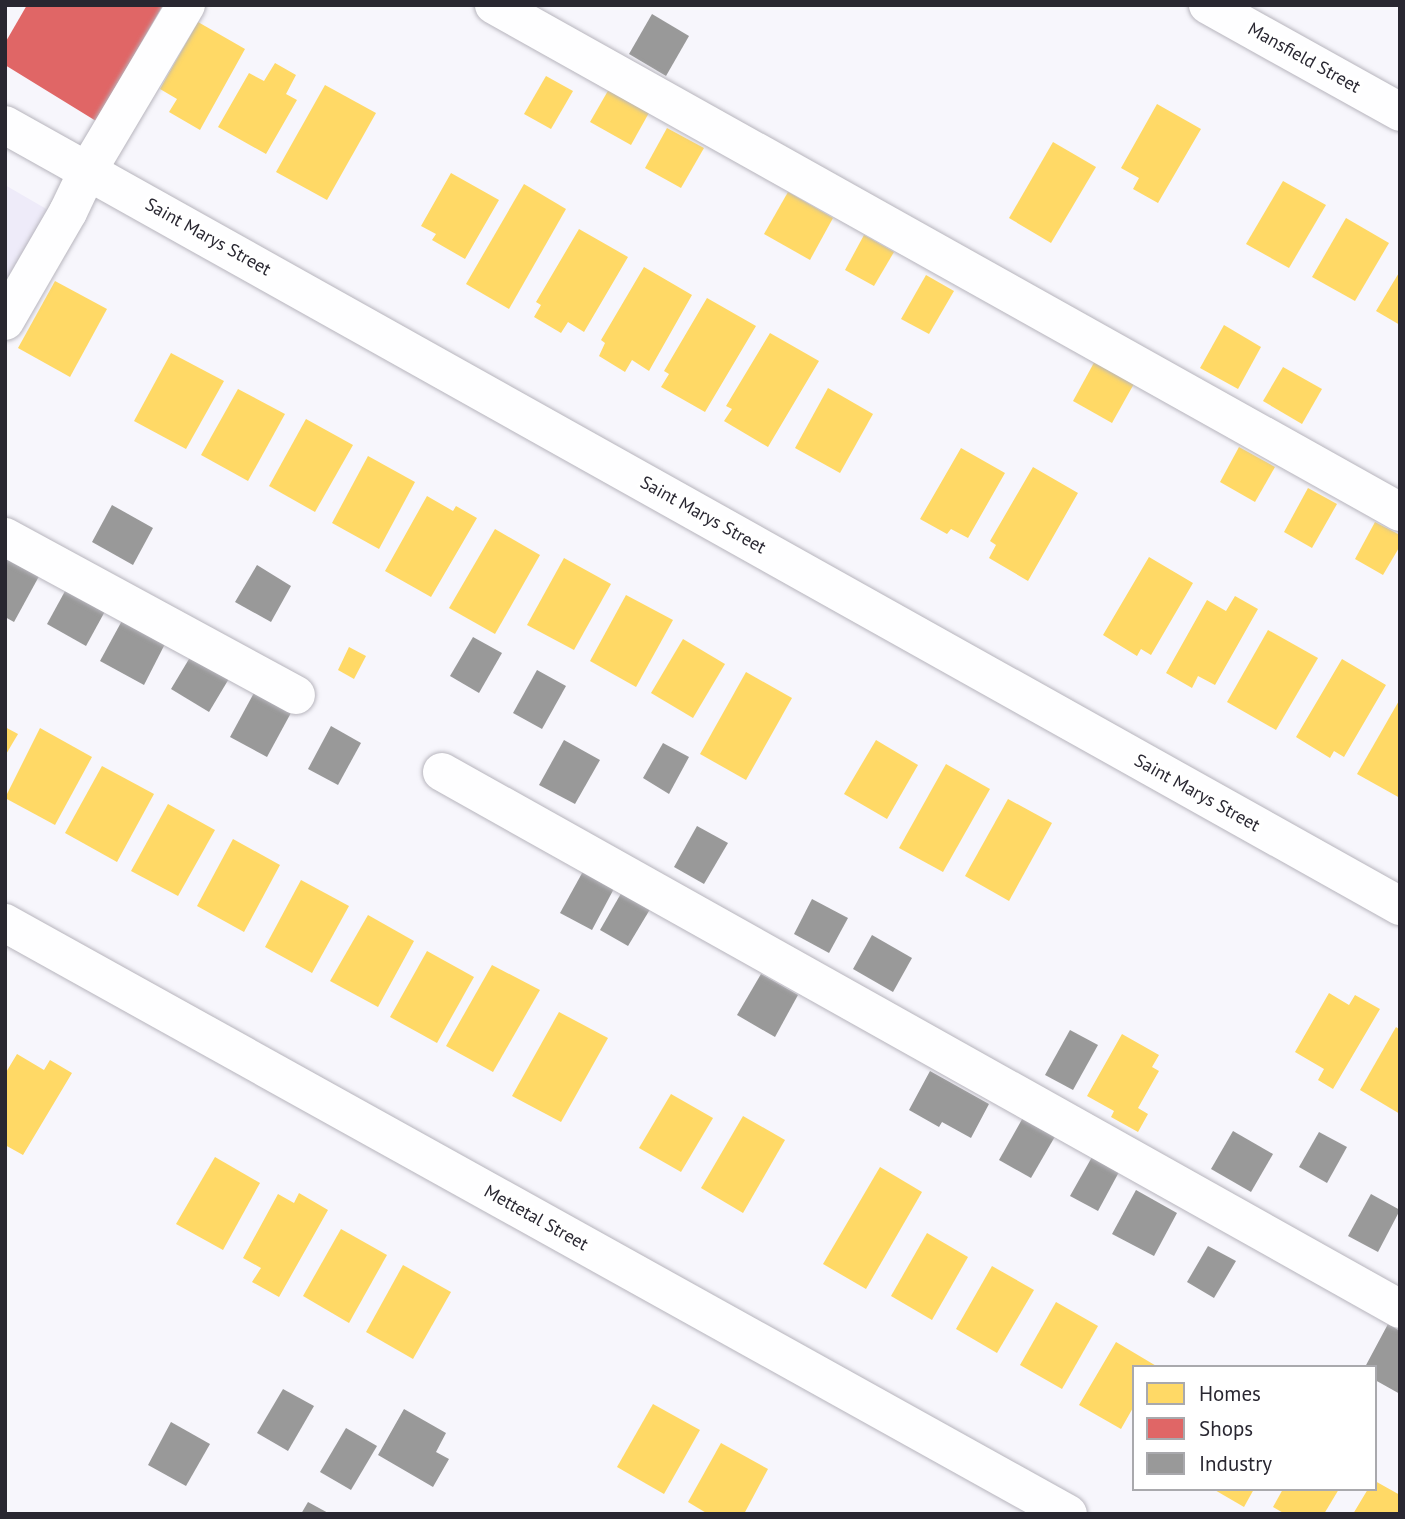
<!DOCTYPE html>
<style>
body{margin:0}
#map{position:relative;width:1405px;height:1519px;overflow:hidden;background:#f7f6fc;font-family:"PT Sans",sans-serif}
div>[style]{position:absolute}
.built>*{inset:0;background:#eeebf9}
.homes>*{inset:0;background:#ffd966}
.shops>*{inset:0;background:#e06666}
.industry>*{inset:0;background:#999}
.roads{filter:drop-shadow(0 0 2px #b7b5bd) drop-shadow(0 0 2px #b7b5bd)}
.minor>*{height:38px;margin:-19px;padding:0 19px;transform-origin:19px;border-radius:19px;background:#fefeff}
span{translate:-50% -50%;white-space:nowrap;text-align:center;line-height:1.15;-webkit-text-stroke:7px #fff;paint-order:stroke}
.street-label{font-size:18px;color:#292731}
.frame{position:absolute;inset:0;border:7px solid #292731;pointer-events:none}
.legend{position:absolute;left:1132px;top:1365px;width:245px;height:126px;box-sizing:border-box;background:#fff;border:2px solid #a9a9ad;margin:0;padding:9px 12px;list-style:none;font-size:21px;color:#292731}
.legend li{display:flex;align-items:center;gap:14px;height:35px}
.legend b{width:35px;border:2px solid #a9a9ad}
</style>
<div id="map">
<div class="built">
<i style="clip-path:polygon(5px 185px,55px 214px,5px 298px)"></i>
</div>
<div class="homes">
<i style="clip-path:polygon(198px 22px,245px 49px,200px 130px,169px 112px,177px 99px,160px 89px)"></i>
<i style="clip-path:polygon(275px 63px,296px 75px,286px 94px,297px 100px,266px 154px,218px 127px,249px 73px,264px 81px)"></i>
<i style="clip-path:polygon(546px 76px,573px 91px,551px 129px,524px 114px)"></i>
<i style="clip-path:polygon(325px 85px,376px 113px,327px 200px,276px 172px)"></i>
<i style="clip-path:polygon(609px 89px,650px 111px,631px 145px,590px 122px)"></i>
<i style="clip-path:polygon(1157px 104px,1201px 129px,1158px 203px,1133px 189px,1139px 178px,1121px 168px)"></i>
<i style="clip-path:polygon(667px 128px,704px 148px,681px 188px,645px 168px)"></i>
<i style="clip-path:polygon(1053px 142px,1096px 167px,1051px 243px,1009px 218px)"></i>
<i style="clip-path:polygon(451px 173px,499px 200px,465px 259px,432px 240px,436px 234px,421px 226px)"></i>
<i style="clip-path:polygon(1283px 181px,1326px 205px,1289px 268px,1246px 244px)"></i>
<i style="clip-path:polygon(524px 184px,566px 209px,509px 309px,466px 284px)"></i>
<i style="clip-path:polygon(788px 192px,833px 218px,810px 260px,764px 234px)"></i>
<i style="clip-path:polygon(1346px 218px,1389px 243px,1355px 301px,1312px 277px)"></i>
<i style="clip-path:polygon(579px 229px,628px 257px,584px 332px,568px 322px,561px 333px,534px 317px,541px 305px,536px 302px)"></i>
<i style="clip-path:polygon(864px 235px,894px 252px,874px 286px,845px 270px)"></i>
<i style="clip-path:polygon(644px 267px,692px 295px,649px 371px,632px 360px,625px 372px,599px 356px,605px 343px,601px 340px)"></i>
<i style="clip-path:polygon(1400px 271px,1400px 325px,1376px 311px)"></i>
<i style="clip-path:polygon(926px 275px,954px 291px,929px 334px,901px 319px)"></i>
<i style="clip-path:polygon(55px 281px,107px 309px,70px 377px,18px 348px)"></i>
<i style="clip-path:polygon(707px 298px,756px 326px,705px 412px,661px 387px,669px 374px,664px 371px)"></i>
<i style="clip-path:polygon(1224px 325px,1261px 347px,1238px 389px,1200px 368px)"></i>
<i style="clip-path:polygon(770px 333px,819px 361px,768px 447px,724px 421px,732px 409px,726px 406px)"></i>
<i style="clip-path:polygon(171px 353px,224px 381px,186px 449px,134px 421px)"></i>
<i style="clip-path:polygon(1096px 359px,1135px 382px,1112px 423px,1073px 401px)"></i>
<i style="clip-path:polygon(1283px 367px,1322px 389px,1302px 424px,1263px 401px)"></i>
<i style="clip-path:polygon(828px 388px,873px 414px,840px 473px,795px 448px)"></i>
<i style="clip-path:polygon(238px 389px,285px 414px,248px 481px,201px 455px)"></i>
<i style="clip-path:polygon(306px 419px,353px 445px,315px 512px,269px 486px)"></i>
<i style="clip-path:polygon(1239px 447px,1275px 467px,1255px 502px,1220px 482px)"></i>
<i style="clip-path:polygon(961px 448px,1005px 473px,968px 538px,951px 529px,947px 534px,920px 519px)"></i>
<i style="clip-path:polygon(368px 456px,415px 482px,379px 549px,332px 523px)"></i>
<i style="clip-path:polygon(1033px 467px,1078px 493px,1028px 581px,989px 558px,996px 545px,990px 541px)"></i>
<i style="clip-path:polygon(1308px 488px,1337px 504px,1312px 548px,1284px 532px)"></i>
<i style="clip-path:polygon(427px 496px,453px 511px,456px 506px,477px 518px,431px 597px,385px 571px)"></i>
<i style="clip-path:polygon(1375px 522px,1400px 535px,1400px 546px,1383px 575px,1355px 559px)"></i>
<i style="clip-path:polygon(495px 529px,540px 555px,495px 634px,449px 608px)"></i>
<i style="clip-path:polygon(1149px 557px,1193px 583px,1151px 655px,1141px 649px,1137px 656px,1103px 635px)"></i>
<i style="clip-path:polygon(564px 558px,611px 584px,574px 650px,527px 625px)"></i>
<i style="clip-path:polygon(626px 595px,673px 620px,636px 687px,590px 661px)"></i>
<i style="clip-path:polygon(1235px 596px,1258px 609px,1215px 685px,1198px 676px,1192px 688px,1166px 673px,1207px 600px,1226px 611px)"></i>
<i style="clip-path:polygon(1268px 630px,1318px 658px,1276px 730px,1227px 702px)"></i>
<i style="clip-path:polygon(683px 639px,725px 664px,693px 718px,651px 693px)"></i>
<i style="clip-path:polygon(349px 647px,366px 656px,354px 679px,338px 670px)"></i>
<i style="clip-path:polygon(1342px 659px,1386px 685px,1344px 757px,1334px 751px,1330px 758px,1296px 737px)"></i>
<i style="clip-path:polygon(746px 672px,792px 698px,746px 780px,700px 754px)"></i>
<i style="clip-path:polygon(1400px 699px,1400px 798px,1357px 774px)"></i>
<i style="clip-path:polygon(5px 727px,18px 734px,5px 756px)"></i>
<i style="clip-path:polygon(40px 728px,92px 757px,55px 825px,5px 798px)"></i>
<i style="clip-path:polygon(876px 740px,918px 765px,887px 819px,844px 794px)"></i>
<i style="clip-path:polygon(946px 764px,990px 789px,943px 872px,899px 848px)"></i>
<i style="clip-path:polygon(102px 766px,154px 794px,117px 862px,65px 833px)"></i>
<i style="clip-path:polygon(1008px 799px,1052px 823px,1009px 901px,965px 876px)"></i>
<i style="clip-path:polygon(168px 804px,215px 830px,178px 896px,131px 871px)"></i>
<i style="clip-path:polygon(233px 839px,280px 865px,244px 932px,197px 906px)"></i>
<i style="clip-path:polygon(301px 880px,349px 906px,312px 973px,265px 947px)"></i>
<i style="clip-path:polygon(368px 915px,414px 941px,378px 1007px,330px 981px)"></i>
<i style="clip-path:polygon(427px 951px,474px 977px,437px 1043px,390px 1017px)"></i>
<i style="clip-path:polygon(492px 965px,540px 990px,493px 1072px,446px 1046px)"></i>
<i style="clip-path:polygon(1329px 993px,1349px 1005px,1355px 995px,1380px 1009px,1333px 1089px,1318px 1080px,1324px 1069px,1295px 1052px)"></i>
<i style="clip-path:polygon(559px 1012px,608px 1038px,561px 1122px,512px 1096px)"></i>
<i style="clip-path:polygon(1396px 1027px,1400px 1030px,1400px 1114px,1360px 1090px)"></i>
<i style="clip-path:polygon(1122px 1034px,1159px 1055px,1152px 1067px,1159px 1071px,1138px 1108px,1148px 1114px,1138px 1132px,1111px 1117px,1114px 1111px,1087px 1096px)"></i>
<i style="clip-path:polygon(17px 1054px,44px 1070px,50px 1060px,72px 1073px,23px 1155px,5px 1145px,5px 1074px)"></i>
<i style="clip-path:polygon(671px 1094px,713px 1118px,681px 1172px,639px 1148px)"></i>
<i style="clip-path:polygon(743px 1116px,785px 1140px,743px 1213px,701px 1188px)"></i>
<i style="clip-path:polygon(215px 1157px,260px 1183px,223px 1250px,176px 1224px)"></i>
<i style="clip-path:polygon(880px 1167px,922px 1192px,866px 1289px,823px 1264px)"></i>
<i style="clip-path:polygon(299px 1193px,328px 1210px,279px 1297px,252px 1282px,261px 1268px,243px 1258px,278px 1194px,294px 1203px)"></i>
<i style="clip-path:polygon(341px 1229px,387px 1255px,349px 1323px,303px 1296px)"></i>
<i style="clip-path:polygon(927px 1233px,968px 1257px,932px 1320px,891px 1296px)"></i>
<i style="clip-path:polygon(403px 1265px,451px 1292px,413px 1359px,366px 1332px)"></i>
<i style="clip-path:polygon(992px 1266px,1034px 1290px,997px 1353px,956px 1329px)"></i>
<i style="clip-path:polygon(1056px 1302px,1098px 1326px,1062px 1389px,1020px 1365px)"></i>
<i style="clip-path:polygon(1116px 1342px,1158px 1367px,1134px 1367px,1134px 1406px,1121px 1429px,1079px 1405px)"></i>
<i style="clip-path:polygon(653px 1404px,700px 1430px,664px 1494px,617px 1467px)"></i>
<i style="clip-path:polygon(721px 1443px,768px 1469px,744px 1514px,708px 1514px,688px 1502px)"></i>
<i style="clip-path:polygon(1375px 1481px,1400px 1495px,1400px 1514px,1353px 1514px,1368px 1489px,1375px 1489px)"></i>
<i style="clip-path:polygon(1213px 1489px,1254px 1489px,1244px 1507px)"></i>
<i style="clip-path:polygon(1283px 1489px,1339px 1489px,1324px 1514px,1285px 1514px,1273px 1507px)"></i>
</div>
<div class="shops">
<i style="clip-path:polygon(27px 5px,163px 5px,96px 121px,5px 65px,5px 43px)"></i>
</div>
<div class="industry">
<i style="clip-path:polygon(652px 14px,689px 36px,666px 76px,629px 54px)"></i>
<i style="clip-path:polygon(112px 505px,153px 528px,133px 565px,92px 542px)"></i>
<i style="clip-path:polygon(5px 557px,43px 569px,14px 622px,5px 617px)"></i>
<i style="clip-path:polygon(257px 565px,291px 586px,271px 622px,235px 602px)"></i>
<i style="clip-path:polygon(70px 582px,109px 604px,86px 646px,47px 624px)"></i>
<i style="clip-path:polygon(124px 617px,167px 640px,144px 685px,100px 661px)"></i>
<i style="clip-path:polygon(473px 637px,502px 653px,479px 693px,450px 676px)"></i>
<i style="clip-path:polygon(195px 649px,233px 672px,209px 712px,171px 689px)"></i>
<i style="clip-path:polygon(537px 670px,566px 686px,542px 729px,513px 713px)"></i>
<i style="clip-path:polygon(255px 691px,292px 711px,267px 757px,230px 737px)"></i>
<i style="clip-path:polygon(331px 726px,361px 743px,338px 785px,308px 769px)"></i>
<i style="clip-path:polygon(564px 740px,600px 760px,575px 804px,539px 785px)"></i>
<i style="clip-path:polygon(663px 743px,689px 757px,669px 794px,643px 778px)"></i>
<i style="clip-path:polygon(697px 826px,728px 843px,704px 884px,674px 867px)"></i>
<i style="clip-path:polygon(586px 866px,617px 883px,592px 930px,560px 913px)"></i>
<i style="clip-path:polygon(623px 890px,652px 906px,628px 946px,600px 930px)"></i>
<i style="clip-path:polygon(812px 899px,848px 918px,829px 953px,794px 934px)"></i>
<i style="clip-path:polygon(872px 935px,912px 958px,893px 992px,853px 969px)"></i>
<i style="clip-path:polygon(761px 974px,798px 995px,775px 1037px,737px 1015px)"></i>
<i style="clip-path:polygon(1070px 1030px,1098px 1045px,1073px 1090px,1045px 1075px)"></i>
<i style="clip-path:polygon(930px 1071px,989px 1104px,971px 1138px,942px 1122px,939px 1127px,909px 1110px)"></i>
<i style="clip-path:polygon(1025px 1114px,1057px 1133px,1031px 1178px,999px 1160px)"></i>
<i style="clip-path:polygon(1233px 1131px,1273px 1154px,1251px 1192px,1211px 1169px)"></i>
<i style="clip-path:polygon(1319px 1132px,1347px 1147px,1327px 1183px,1299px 1167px)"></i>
<i style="clip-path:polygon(1092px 1157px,1119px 1172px,1098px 1211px,1070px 1196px)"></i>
<i style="clip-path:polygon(1136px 1190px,1177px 1213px,1154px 1256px,1112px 1234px)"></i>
<i style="clip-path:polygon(1371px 1194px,1400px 1210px,1378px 1252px,1348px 1236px)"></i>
<i style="clip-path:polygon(1208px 1246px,1236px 1261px,1214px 1298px,1187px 1282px)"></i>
<i style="clip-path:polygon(1388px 1324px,1400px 1331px,1400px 1394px,1375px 1380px,1375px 1367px,1365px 1367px)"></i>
<i style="clip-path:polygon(283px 1389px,314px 1406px,288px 1451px,257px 1433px)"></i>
<i style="clip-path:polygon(404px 1409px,446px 1433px,436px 1452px,449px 1459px,433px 1487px,378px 1455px)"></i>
<i style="clip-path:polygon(171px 1422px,210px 1444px,186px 1486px,148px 1465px)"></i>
<i style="clip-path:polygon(346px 1428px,377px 1446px,351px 1490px,320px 1472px)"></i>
<i style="clip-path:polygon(308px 1502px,330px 1514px,301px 1514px)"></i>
</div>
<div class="roads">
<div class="minor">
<i style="left:494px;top:5px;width:1038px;rotate:29.23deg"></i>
<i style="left:1208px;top:5px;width:220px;rotate:29.1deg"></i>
<i style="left:5px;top:125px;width:1599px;rotate:29.24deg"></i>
<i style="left:5px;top:321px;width:126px;rotate:-60deg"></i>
<i style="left:68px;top:212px;width:47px;rotate:-64.5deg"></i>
<i style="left:88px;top:170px;width:192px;rotate:-59.3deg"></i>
<i style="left:5px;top:537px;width:331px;rotate:28.5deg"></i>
<i style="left:442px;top:772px;width:1098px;rotate:29.27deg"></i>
<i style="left:5px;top:923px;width:1216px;rotate:29.07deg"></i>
</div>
</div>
<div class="street-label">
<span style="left:1304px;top:58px;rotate:29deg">Mansfield Street</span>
<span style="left:208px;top:237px;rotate:29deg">Saint Marys Street</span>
<span style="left:703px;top:515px;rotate:29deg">Saint Marys Street</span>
<span style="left:1197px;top:793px;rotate:29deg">Saint Marys Street</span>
<span style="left:536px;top:1218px;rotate:29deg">Mettetal Street</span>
</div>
<div class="frame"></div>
<ul class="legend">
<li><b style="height:19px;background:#ffd966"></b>Homes</li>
<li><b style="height:19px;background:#e06666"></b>Shops</li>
<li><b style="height:19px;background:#999"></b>Industry</li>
</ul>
</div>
